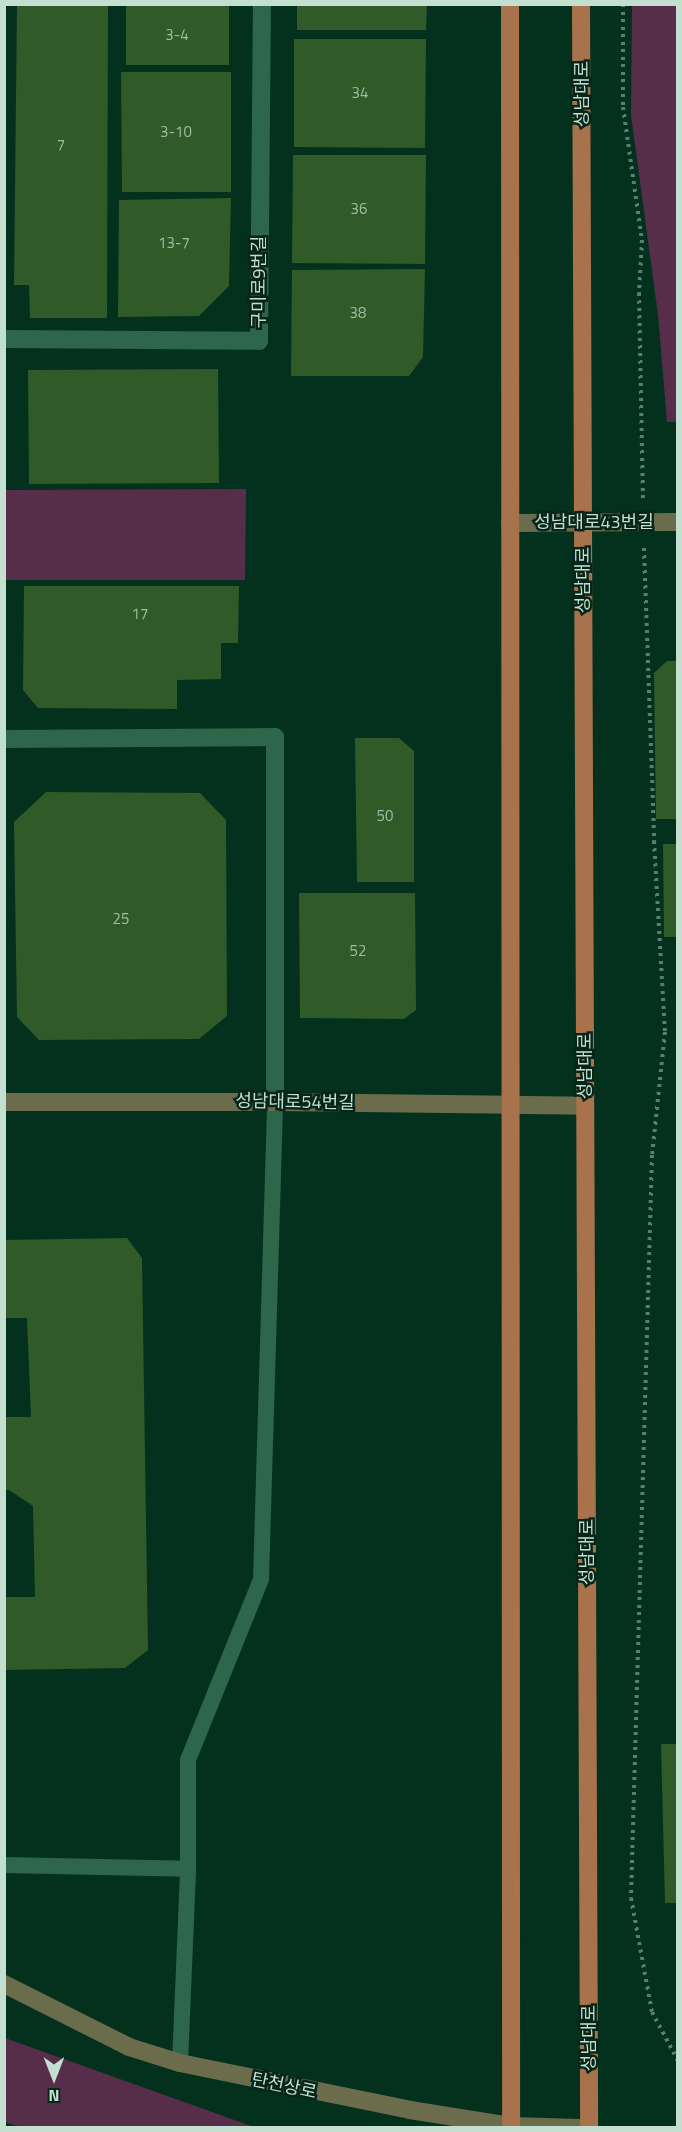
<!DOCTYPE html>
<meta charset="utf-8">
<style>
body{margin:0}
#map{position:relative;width:682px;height:2132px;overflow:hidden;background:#03311e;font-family:"Titillium Web","Noto Sans KR",sans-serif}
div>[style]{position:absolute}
.green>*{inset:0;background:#572e4a}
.building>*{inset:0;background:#305a28}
.path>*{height:4px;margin-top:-2px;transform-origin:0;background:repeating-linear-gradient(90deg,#597f6d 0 3px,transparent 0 7.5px)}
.lane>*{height:16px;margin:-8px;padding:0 8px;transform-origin:8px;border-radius:8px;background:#2e664b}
.street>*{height:18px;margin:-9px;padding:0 9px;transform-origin:9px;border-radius:9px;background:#2e664b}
.secondary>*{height:18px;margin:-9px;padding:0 9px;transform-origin:9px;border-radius:9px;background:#6a6c4b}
.primary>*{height:18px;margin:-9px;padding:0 9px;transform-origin:9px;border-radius:9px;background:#a7724c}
span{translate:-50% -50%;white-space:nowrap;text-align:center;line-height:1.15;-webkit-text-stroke:5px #072518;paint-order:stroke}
.number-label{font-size:15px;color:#9ebea5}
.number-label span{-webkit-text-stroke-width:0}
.street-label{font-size:18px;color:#c3dfcf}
.frame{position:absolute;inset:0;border:6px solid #c3dfcf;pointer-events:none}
.north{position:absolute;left:24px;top:2048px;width:60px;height:60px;-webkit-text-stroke:4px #072518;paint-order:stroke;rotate:180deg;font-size:16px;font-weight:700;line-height:24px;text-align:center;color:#c3dfcf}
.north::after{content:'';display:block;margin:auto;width:21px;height:27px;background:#c3dfcf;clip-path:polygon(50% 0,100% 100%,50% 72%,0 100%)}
</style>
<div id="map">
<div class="green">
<i style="clip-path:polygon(632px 5px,677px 5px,677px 422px,667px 422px,658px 315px,631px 115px)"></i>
<i style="clip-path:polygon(246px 489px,245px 580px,5px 580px,5px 490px)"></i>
<i style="clip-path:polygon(5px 2038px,254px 2127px,23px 2128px,5px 2122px)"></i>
</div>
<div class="building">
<i style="clip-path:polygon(17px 4px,108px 4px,107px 318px,30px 318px,29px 285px,14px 285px)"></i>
<i style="clip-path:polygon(126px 4px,229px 4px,229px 65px,126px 65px)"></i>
<i style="clip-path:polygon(297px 4px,427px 4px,426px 30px,297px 30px)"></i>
<i style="clip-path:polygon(294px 39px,426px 39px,425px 148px,294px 147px)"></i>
<i style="clip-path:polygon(121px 72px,231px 72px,231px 192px,122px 192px)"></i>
<i style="clip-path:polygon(293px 155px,426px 155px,425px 264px,292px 263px)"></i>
<i style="clip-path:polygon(231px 198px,229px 286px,199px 316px,118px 317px,119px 200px)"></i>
<i style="clip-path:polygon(425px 269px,423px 357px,409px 376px,291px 376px,292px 270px)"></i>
<i style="clip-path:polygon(218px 369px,219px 483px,29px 484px,28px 370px)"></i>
<i style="clip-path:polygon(24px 586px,239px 586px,238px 643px,221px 643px,221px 679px,177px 680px,177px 709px,38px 708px,23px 690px)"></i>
<i style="clip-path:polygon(667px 661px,678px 661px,678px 819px,656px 819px,654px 673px)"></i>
<i style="clip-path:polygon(355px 738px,399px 738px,414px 751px,414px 882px,357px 882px)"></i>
<i style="clip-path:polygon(46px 792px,200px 793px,226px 820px,227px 1016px,199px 1039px,39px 1040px,17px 1017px,14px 822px)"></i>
<i style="clip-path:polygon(663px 844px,678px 844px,678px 937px,664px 937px)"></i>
<i style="clip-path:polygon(299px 893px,415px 893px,416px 1010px,404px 1019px,300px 1018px)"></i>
<i style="clip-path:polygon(127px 1238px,142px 1258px,148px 1650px,125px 1668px,4px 1670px,4px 1597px,35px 1597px,33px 1506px,9px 1490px,4px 1490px,4px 1417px,31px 1417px,27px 1318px,4px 1318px,4px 1240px)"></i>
<i style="clip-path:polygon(661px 1744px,678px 1744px,678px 1903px,665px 1903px)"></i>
</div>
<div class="path">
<i style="left:623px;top:4px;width:103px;rotate:90deg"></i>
<i style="left:623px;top:107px;width:134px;rotate:81.9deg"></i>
<i style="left:642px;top:240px;width:53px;rotate:93.2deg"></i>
<i style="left:639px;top:293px;width:205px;rotate:88.9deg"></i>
<i style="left:644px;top:548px;width:293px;rotate:88deg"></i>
<i style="left:654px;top:841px;width:191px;rotate:86.7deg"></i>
<i style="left:665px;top:1032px;width:124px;rotate:96deg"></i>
<i style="left:652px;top:1155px;width:743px;rotate:91.62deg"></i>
<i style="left:631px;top:1898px;width:116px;rotate:79.6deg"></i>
<i style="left:652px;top:2012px;width:55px;rotate:62deg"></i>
</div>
<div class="lane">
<i style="left:4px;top:1865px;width:184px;rotate:1.2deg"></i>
<i style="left:180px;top:2063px;width:194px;rotate:-87.6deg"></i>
<i style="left:188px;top:1869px;width:109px;rotate:-90deg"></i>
<i style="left:188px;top:1760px;width:195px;rotate:-68deg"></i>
<i style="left:261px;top:1579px;width:477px;rotate:-88.3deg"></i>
</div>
<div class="street">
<i style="left:4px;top:339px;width:255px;rotate:0.4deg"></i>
<i style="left:259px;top:341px;width:337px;rotate:-89.5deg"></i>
<i style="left:4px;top:739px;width:271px;rotate:-0.4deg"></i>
<i style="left:275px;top:737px;width:365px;rotate:90deg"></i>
</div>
<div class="secondary">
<i style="left:510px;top:523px;width:168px;rotate:-0.3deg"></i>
<i style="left:4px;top:1102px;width:271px"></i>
<i style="left:275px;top:1102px;width:310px;rotate:0.7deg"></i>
<i style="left:4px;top:1984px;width:140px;rotate:26.7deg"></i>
<i style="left:129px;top:2047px;width:53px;rotate:17.4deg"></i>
<i style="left:180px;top:2063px;width:235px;rotate:11.5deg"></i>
<i style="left:410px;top:2110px;width:102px;rotate:9deg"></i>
<i style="left:511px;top:2126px;width:68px;rotate:1.7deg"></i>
</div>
<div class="primary">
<i style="left:510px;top:4px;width:2124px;rotate:89.97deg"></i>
<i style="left:581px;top:4px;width:2124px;rotate:89.78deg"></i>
</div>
<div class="number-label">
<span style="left:177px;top:35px">3-4</span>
<span style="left:360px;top:93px">34</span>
<span style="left:176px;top:132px">3-10</span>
<span style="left:61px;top:145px">7</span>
<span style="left:359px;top:209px">36</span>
<span style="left:174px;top:243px">13-7</span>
<span style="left:358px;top:313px">38</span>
<span style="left:140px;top:614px">17</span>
<span style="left:385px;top:816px">50</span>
<span style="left:121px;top:919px">25</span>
<span style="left:358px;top:951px">52</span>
</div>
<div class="street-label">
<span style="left:582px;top:94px;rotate:-90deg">성남대로</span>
<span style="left:259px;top:282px;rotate:-90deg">구미로9번길</span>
<span style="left:594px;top:522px">성남대로43번길</span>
<span style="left:583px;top:580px;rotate:-90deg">성남대로</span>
<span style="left:585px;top:1066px;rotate:-90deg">성남대로</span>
<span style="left:295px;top:1102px;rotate:1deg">성남대로54번길</span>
<span style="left:587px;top:1552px;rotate:-90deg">성남대로</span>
<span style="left:589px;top:2038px;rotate:-90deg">성남대로</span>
<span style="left:284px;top:2086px;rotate:12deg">탄천상로</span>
</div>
<div class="frame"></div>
<div class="north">N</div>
</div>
